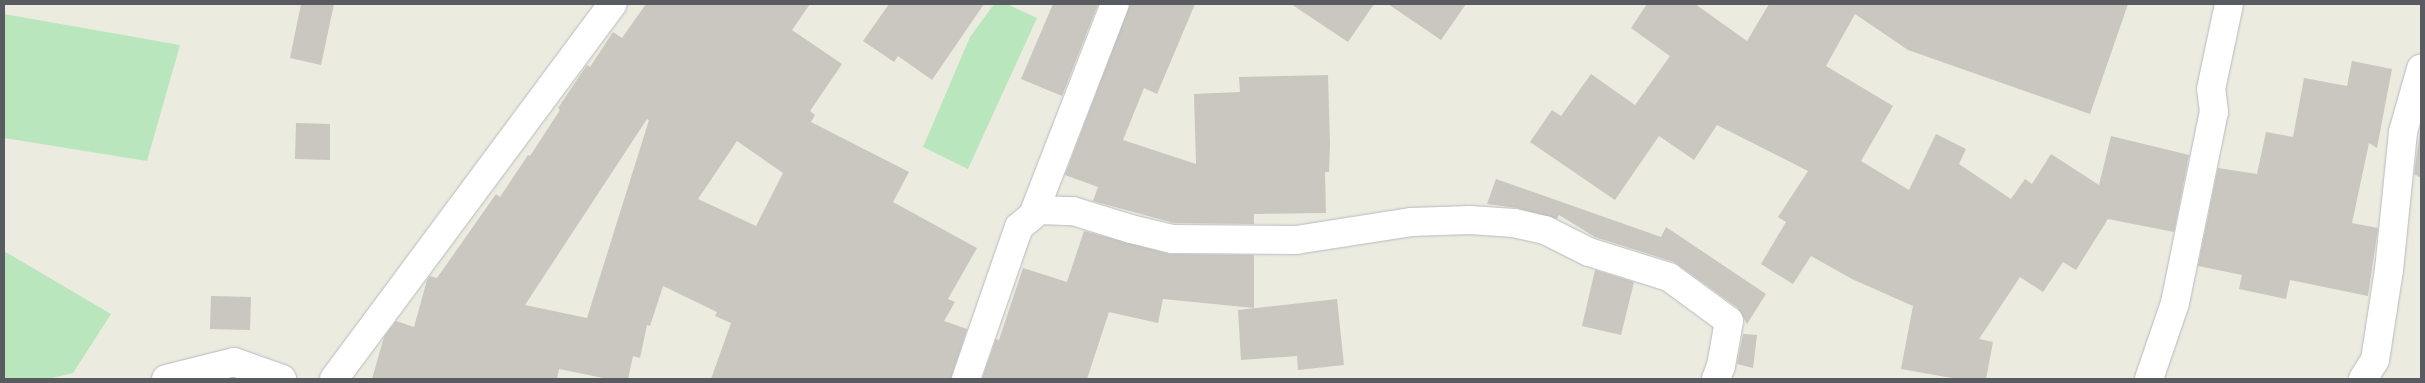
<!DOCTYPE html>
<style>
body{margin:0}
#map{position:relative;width:2425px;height:383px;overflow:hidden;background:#ecebdf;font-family:Karla,sans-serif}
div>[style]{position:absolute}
.green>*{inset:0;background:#bae6bd}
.building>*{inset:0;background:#c9c7bf}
.roads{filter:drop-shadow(0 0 1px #b8babf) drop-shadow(0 0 1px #b8babf)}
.minor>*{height:28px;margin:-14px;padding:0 14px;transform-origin:14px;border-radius:14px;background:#fff}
span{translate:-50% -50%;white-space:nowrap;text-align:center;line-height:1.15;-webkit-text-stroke:5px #fff;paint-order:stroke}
.frame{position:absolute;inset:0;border:5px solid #585c61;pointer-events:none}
</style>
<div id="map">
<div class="green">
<i style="clip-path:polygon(994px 4px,1007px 4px,1037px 18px,968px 169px,923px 147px,970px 37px)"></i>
<i style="clip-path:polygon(4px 14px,180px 45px,147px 161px,4px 138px)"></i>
<i style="clip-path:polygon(4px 251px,111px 314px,73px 373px,48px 379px,4px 379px)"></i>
</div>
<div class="building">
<i style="clip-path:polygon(301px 4px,334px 4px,321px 65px,290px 58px)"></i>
<i style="clip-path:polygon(evenodd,646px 4px,810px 4px,792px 30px,842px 64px,810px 111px,815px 115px,811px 122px,909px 172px,893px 202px,977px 248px,948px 299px,955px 302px,944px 321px,967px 329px,951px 379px,711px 379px,731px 323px,715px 316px,717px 312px,663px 286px,650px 326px,647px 325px,640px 358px,633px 356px,628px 379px,608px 379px,559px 369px,557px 379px,372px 379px,384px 337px,396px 321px,414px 327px,427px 280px,430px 276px,437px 278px,496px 194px,500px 197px,528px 155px,530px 156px,560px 110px,558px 108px,587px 65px,590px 67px,613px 32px,622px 38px,646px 4px,647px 119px,649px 120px,587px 318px,525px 305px,647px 119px,646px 4px,737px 141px,783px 173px,756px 226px,698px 199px,737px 141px)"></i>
<i style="clip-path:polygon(889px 4px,984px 4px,932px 80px,898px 56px,894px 62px,863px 41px)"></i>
<i style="clip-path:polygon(1053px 4px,1098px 4px,1062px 96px,1021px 79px)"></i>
<i style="clip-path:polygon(1130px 4px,1195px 4px,1157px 94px,1144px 88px,1123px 140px,1196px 164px,1194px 94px,1240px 92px,1239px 77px,1328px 75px,1330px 144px,1329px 172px,1325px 172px,1326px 213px,1254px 214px,1254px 224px,1174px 223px,1093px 201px,1098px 187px,1065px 175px)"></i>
<i style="clip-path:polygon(1291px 4px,1374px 4px,1348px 42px)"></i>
<i style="clip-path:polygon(1388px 4px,1466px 4px,1441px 40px)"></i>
<i style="clip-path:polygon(1647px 4px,1695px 4px,1747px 41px,1769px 4px,2128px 4px,2090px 114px,1908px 50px,1855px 14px,1826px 66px,1893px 106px,1861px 161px,1909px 190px,1936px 134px,1966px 149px,1959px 164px,2011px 199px,2025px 179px,2032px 184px,2051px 154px,2099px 185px,2111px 136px,2189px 155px,2174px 232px,2108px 219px,2076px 270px,2063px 262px,2043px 292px,2020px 277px,1979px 339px,1993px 342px,1986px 379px,1958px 379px,1901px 369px,1913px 306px,1852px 279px,1811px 256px,1793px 284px,1761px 264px,1786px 222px,1778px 217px,1808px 171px,1717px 125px,1694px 160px,1659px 136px,1615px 200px,1530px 142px,1552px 110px,1561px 116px,1591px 74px,1635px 105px,1670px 56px,1631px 28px)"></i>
<i style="clip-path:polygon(2352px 61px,2392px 69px,2377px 148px,2369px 143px,2352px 223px,2378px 228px,2368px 296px,2290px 280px,2286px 299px,2239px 289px,2242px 275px,2198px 266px,2218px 168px,2257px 174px,2266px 132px,2293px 137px,2304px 78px,2347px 86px)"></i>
<i style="clip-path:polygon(296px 123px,330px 124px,330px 160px,295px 159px)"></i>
<i style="clip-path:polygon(2421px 125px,2421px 178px,2414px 174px)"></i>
<i style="clip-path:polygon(1496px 179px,1661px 237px,1666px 227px,1766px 294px,1747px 324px,1738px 308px,1674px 262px,1595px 237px,1559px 215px,1557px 219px,1517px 208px,1487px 204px)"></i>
<i style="clip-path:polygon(1084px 231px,1169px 254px,1254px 255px,1254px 308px,1163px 299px,1158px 323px,1109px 312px,1087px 379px,982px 379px,996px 339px,999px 340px,1023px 268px,1067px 282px)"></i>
<i style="clip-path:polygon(1595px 270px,1634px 282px,1621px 335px,1582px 326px)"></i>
<i style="clip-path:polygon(211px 296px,251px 297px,250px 330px,210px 329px)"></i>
<i style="clip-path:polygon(1337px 299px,1344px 365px,1298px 370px,1297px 356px,1241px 360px,1238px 310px)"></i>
<i style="clip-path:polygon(1743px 334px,1757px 335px,1753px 368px,1737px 364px)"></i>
</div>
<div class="roads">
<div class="minor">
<i style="left:1033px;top:215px;width:226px;rotate:-68.8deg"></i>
<i style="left:166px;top:379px;width:70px;rotate:-14deg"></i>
<i style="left:234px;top:362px;width:51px;rotate:19.5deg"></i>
<i style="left:334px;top:379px;width:467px;rotate:-53.4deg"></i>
<i style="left:966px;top:379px;width:161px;rotate:-70.8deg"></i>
<i style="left:1019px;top:227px;width:26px;rotate:-40deg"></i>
<i style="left:1039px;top:210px;width:34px;rotate:2deg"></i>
<i style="left:1073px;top:211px;width:61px;rotate:17.2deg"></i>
<i style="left:1131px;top:229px;width:42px;rotate:13.7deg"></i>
<i style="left:1172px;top:239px;width:124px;rotate:0.5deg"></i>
<i style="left:1296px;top:240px;width:116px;rotate:-8.9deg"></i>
<i style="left:1411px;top:222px;width:59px;rotate:-1.9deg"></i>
<i style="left:1470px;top:220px;width:44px;rotate:3.9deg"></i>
<i style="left:1514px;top:223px;width:32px;rotate:13deg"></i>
<i style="left:1545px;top:230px;width:49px;rotate:26.6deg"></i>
<i style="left:1589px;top:252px;width:84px;rotate:17.4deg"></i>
<i style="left:1669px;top:277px;width:74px;rotate:36.3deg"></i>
<i style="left:1729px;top:321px;width:46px;rotate:100.1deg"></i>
<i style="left:1721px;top:366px;width:14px;rotate:111deg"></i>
<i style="left:2149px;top:379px;width:80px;rotate:-71.1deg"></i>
<i style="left:2175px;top:303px;width:195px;rotate:-78.5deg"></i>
<i style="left:2214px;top:112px;width:23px;rotate:-97deg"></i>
<i style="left:2211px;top:89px;width:87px;rotate:-78deg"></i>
<i style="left:2363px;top:379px;width:22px;rotate:-58deg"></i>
<i style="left:2375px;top:360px;width:91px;rotate:-81.2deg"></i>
<i style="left:2389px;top:270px;width:139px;rotate:-84.2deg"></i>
<i style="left:2403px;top:132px;width:66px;rotate:-74.1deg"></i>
</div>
</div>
<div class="frame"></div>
</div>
